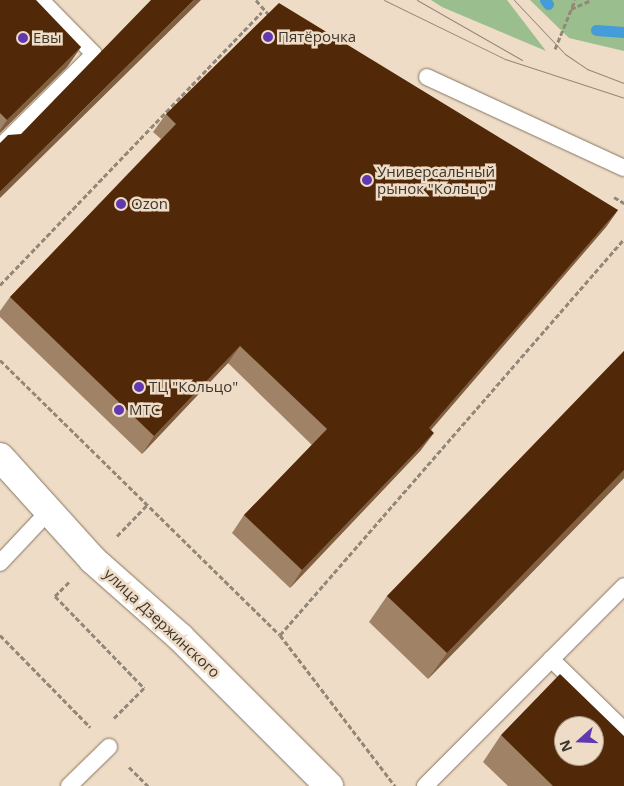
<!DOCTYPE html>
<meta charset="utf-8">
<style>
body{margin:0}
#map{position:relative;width:624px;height:786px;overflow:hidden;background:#eedcc6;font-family:"Open Sans",sans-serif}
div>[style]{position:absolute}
.green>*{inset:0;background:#9bbe8e}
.stream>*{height:11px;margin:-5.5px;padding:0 5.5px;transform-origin:5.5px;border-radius:5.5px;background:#449cd9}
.path>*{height:3px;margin-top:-1.5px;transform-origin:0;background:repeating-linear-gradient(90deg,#938778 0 5px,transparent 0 7.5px)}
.roads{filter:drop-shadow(0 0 1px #857561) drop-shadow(0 0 1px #857561)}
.lane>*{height:16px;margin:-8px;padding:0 8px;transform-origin:8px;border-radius:8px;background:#fff}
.secondary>*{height:28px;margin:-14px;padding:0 14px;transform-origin:14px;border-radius:14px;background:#fff}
.tram>*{height:1px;margin:-0.5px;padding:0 0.5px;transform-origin:0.5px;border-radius:0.5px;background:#958979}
.wall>*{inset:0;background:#a08267}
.shaded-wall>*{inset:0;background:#815f41}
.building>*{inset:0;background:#522908}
.dots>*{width:14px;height:14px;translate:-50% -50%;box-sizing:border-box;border:2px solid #eedcc6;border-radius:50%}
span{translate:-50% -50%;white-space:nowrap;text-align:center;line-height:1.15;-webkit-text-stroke:5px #eedcc6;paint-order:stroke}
.poi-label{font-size:15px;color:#3d362d}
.left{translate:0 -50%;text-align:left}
.street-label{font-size:15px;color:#3d362d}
.north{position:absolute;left:554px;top:716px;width:50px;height:50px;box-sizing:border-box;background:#eedcc6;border:1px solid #a79a89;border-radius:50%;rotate:250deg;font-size:14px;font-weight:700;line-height:20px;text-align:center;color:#3d362d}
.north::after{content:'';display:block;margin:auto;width:18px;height:22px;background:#6138b0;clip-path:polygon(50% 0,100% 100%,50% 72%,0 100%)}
</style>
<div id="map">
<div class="green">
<i style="clip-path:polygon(431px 0,507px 0,546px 51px,442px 7px)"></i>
<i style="clip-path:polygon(530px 0,624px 0,624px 51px,569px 38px)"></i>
</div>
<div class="stream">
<i style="left:545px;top:0;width:5px;rotate:53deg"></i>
<i style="left:596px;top:30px;width:28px;rotate:4deg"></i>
</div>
<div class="path">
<i style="left:256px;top:0;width:21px;rotate:49deg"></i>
<i style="left:571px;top:9px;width:22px;rotate:-24deg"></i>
<i style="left:555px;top:49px;width:53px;rotate:-67.8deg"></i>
<i style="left:614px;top:197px;width:12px;rotate:31deg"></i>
<i style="left:0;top:285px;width:378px;rotate:-46.2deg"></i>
<i style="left:0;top:360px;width:392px;rotate:44.5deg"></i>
<i style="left:280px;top:635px;width:190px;rotate:52.7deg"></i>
<i style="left:117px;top:536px;width:45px;rotate:-45.9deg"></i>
<i style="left:69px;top:582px;width:20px;rotate:135deg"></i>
<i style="left:55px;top:596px;width:128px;rotate:45.9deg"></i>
<i style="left:144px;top:688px;width:45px;rotate:135deg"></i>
<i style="left:0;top:635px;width:129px;rotate:45.6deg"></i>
<i style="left:280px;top:635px;width:525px;rotate:-49.02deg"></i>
<i style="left:129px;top:767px;width:27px;rotate:45deg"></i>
</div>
<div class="roads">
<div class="lane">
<i style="left:427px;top:77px;width:217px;rotate:24.8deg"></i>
<i style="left:0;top:147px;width:132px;rotate:-44.7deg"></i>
<i style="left:94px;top:54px;width:76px;rotate:-134.5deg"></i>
<i style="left:0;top:563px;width:71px;rotate:-46.7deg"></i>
<i style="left:551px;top:659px;width:102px;rotate:44.2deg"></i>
<i style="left:69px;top:786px;width:56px;rotate:-44.3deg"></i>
<i style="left:425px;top:786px;width:282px;rotate:-45.1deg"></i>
</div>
<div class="secondary">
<i style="left:0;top:457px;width:139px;rotate:47.9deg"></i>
<i style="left:93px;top:560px;width:116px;rotate:41.5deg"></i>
<i style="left:180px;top:637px;width:211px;rotate:45deg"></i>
</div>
</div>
<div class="tram">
<i style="left:384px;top:0;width:135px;rotate:26deg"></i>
<i style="left:505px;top:59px;width:125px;rotate:18.1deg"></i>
<i style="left:417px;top:0;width:121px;rotate:29.7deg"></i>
<i style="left:514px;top:0;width:74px;rotate:46.6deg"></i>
<i style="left:565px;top:54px;width:27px;rotate:34deg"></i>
<i style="left:587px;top:69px;width:40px;rotate:21deg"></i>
</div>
<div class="wall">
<i style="clip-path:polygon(0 0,81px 47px,67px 67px,0 133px)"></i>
<i style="clip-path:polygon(166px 114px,618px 210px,606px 227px,431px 430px,421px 450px,290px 588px,232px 533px,244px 515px,312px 445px,228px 363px,142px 454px,0 317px,0 311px,10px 297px,161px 139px,153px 132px)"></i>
<i style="clip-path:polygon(624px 351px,624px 478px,428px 679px,369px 622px,387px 596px)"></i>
<i style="clip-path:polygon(501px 735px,624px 786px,508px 786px,483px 762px)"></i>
</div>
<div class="shaded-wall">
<i style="clip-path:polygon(194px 0,201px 0,0 198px,0 192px)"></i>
<i style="clip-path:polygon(81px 47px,67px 67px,0 133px,0 130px,7px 120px)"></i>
<i style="clip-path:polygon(618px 210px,606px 227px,417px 446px,429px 428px)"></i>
<i style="clip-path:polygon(240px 346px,228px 363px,142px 454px,154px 436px)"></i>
<i style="clip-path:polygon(434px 433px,421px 450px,290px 588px,302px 570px)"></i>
<i style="clip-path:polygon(624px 470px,624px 478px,428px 679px,447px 653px)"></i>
</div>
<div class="building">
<i style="clip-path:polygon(0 0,36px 0,81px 47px,7px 120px,0 113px)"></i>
<i style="clip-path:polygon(151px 0,194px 0,0 192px,0 143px,8px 135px,21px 134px)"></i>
<i style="clip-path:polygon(279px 3px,618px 210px,429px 428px,434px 433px,302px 570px,244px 515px,327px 429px,240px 346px,154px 436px,10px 297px,176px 124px,166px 114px)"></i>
<i style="clip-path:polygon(624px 351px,624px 470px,447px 653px,387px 596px)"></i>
<i style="clip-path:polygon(evenodd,560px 674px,624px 736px,624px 786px,553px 786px,501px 735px,560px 674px,564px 726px,594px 726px,594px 756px,564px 756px,564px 726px)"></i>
</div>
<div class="dots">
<i style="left:268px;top:37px;background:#6138b0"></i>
<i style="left:23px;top:38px;background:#6138b0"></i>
<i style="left:367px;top:180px;background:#6138b0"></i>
<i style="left:121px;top:204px;background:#6138b0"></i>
<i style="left:139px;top:387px;background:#6138b0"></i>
<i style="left:119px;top:410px;background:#6138b0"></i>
</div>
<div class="poi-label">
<span class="left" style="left:278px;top:37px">Пятёрочка</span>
<span class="left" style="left:33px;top:38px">Евы</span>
<span class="left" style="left:377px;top:180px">Универсальный<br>рынок "Кольцо"</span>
<span class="left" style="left:131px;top:204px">Ozon</span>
<span class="left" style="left:149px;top:387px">ТЦ "Кольцо"</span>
<span class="left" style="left:129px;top:410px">МТС</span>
</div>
<div class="street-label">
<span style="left:162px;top:623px;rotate:43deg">улица Дзержинского</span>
</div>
<div class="north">N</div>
</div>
